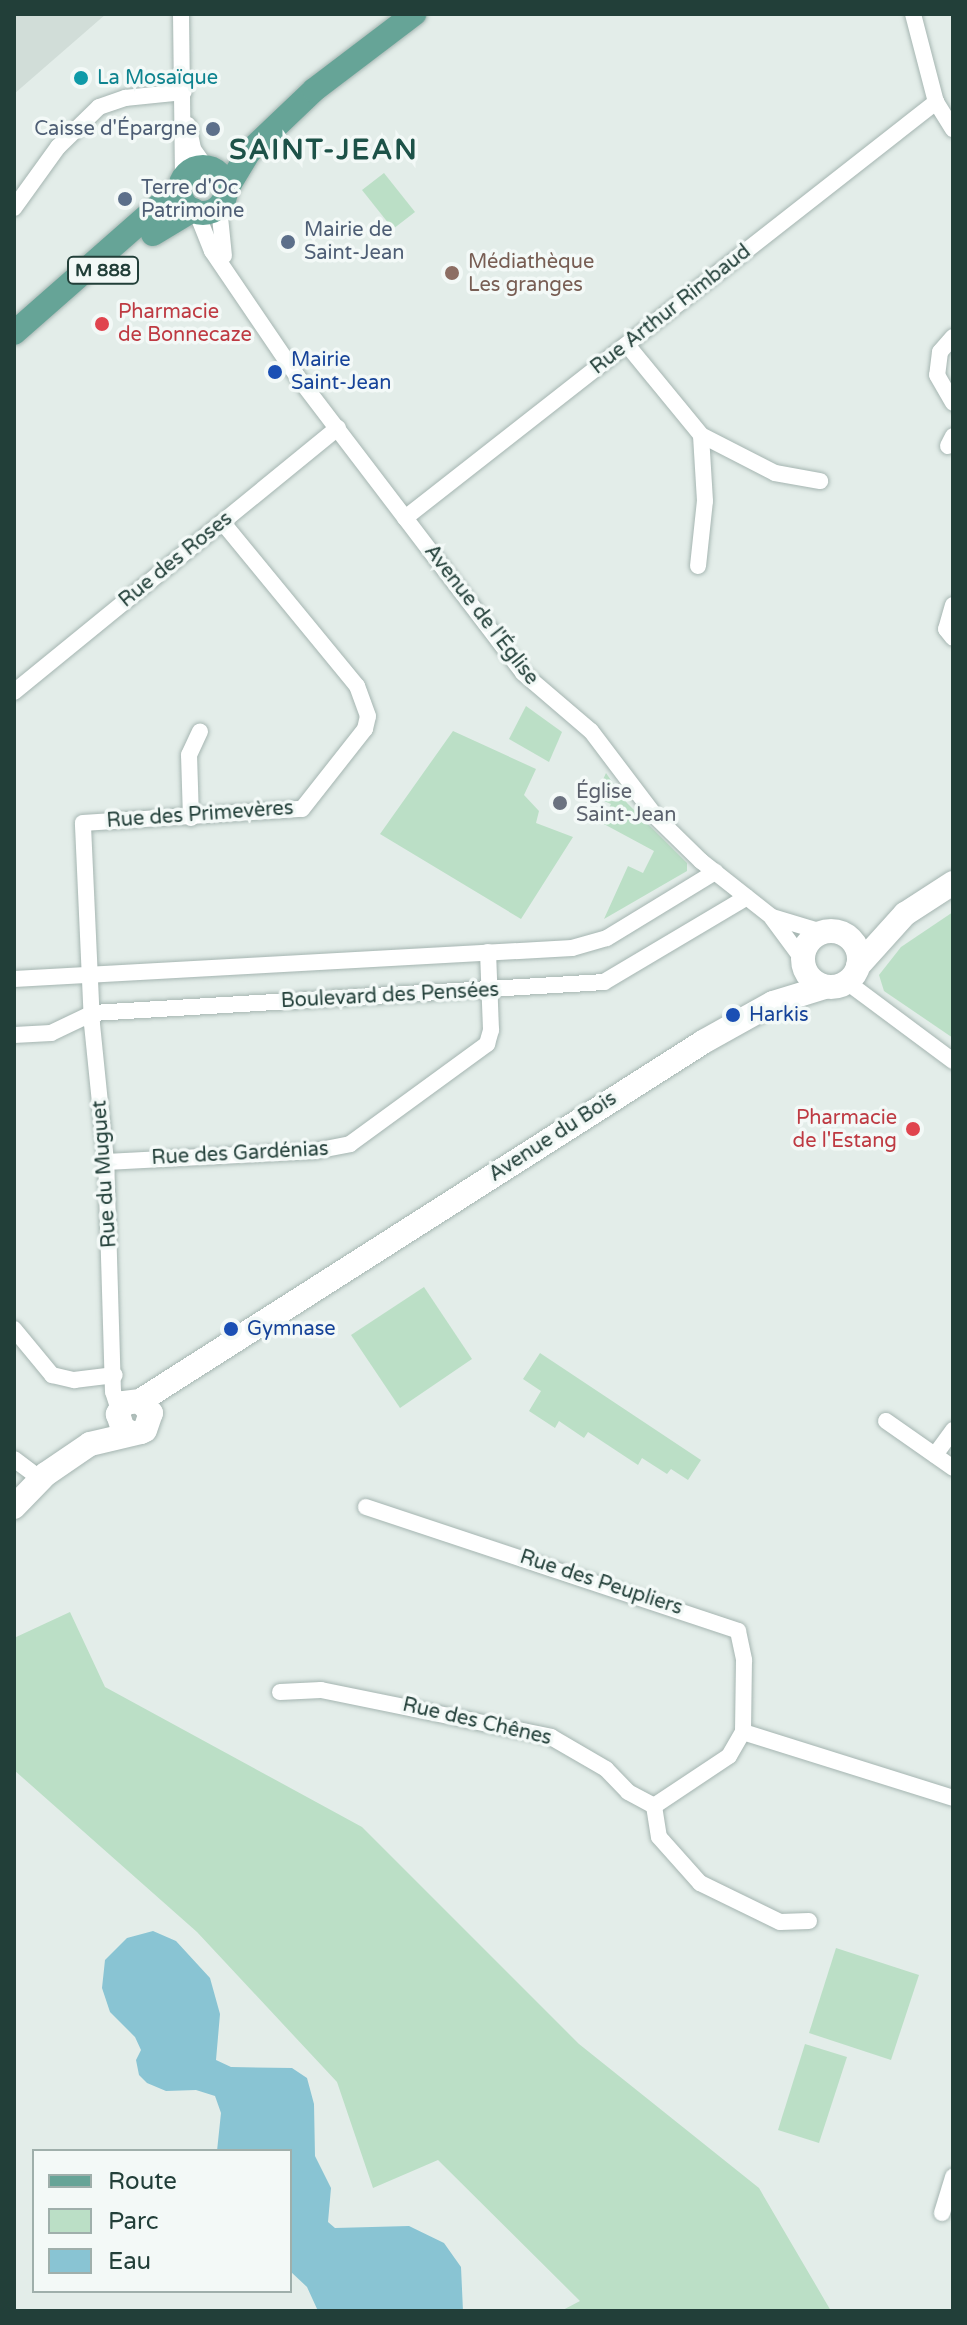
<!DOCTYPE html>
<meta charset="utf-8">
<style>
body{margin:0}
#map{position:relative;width:967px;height:2325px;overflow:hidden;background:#e3ede9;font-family:"Varela Round",sans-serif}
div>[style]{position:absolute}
.built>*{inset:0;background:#d1ddd8}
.green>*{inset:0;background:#bbdfc6}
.water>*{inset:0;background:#89c4d3}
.roads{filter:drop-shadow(0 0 2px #a5b5b1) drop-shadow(0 0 2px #a5b5b1)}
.street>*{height:16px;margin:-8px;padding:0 8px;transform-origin:8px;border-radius:8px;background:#fff}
.secondary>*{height:24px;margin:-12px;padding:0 12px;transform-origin:12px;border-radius:12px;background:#fff}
.secondary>.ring{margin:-12px;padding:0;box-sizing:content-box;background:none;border:24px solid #fff;border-radius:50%}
.primary>*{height:24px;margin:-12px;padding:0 12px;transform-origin:12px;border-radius:12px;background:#66a497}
.primary>.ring{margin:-12px;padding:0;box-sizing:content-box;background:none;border:24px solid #66a497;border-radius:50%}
.dots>*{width:22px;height:22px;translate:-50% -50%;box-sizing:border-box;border:4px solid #f3f9f7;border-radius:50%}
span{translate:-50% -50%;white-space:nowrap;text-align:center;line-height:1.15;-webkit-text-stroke:7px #f3f9f7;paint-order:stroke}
.shield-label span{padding:2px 6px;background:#f3f9f7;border:2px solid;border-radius:6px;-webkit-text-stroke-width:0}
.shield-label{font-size:18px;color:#223f39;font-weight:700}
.culture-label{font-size:20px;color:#0d838f}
.left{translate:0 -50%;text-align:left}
.service-label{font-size:20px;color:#4e5e75}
.right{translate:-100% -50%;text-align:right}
.education-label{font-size:20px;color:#785e54}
.street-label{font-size:20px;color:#223f39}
.health-label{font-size:20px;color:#be3a42}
.transit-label{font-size:20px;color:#164399}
.worship-label{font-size:20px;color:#5b616d}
.district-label{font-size:28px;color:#1d5248;font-weight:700;letter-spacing:2px}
.frame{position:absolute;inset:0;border:16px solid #223f39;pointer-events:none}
.legend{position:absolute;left:32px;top:2149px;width:260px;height:144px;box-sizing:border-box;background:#f3f9f7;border:2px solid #9fafab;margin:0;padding:10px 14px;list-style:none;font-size:24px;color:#223f39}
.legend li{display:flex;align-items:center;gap:16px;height:40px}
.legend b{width:40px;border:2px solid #9fafab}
</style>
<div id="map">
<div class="built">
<i style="clip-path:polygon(14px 14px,106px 14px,14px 94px)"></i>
</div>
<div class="green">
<i style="clip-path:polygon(384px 173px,415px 212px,393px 229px,362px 190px)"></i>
<i style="clip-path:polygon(526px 706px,562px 732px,549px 762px,509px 739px)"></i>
<i style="clip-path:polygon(453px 731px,536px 769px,524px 795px,539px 811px,536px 823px,573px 837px,521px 919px,380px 834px)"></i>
<i style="clip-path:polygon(606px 773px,627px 803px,687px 863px,687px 871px,604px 919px,628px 866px,643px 873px,654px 851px,602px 823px,611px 804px,595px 797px)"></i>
<i style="clip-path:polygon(953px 912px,953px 1038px,884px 991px,879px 975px,901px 947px)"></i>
<i style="clip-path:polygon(424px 1287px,472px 1359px,400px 1408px,351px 1335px)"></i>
<i style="clip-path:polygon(540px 1353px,701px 1460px,688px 1480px,671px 1469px,667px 1474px,642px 1458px,638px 1465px,588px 1432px,584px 1438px,559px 1421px,555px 1428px,529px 1411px,541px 1391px,523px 1379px)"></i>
<i style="clip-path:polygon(70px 1612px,105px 1687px,362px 1827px,579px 2044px,759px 2188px,831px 2311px,561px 2311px,580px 2301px,438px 2160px,373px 2188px,337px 2082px,197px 1932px,14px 1770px,14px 1638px)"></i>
<i style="clip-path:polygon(836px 1948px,919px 1975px,891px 2060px,809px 2033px)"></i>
<i style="clip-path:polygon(805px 2044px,847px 2057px,819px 2143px,778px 2130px)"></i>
</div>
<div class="water">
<i style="clip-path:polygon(153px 1931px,176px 1941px,210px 1978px,220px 2014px,216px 2060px,231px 2067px,292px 2068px,307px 2078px,314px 2104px,315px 2156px,331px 2188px,328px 2222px,335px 2228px,409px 2226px,444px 2243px,461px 2267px,463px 2311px,318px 2311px,307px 2287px,290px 2271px,290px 2151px,217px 2151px,221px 2113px,215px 2096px,196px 2090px,166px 2091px,147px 2083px,139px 2075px,136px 2060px,141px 2050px,135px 2037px,110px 2012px,102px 1988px,105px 1960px,127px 1938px)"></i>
</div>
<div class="roads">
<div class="street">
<i style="left:181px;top:14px;width:165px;rotate:89.3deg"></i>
<i style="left:913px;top:14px;width:91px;rotate:75.4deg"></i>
<i style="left:936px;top:102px;width:32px;rotate:58deg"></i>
<i style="left:188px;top:125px;width:25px;rotate:78deg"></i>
<i style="left:193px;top:149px;width:21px;rotate:55deg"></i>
<i style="left:219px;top:207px;width:49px;rotate:84.2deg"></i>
<i style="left:14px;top:208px;width:75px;rotate:-54.2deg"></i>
<i style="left:58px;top:147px;width:57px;rotate:-44.3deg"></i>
<i style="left:99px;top:107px;width:28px;rotate:-19deg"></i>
<i style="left:125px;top:98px;width:59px;rotate:-5.8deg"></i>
<i style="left:196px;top:211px;width:43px;rotate:68.2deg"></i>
<i style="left:212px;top:251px;width:151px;rotate:55.8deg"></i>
<i style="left:297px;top:376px;width:373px;rotate:52.7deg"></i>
<i style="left:523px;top:673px;width:89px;rotate:40.5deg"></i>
<i style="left:591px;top:731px;width:108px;rotate:52.9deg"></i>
<i style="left:656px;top:817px;width:63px;rotate:44.4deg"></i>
<i style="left:701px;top:861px;width:90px;rotate:38.3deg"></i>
<i style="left:772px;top:917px;width:52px;rotate:16.7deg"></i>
<i style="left:953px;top:337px;width:20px;rotate:131deg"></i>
<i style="left:940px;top:352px;width:23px;rotate:97deg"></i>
<i style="left:937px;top:375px;width:32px;rotate:60deg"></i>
<i style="left:628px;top:346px;width:115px;rotate:50.6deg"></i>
<i style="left:701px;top:435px;width:83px;rotate:27.2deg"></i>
<i style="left:775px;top:473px;width:46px;rotate:10.1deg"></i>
<i style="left:948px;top:446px;width:11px;rotate:-63deg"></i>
<i style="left:405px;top:518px;width:675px;rotate:-38.08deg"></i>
<i style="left:698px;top:566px;width:65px;rotate:-83.9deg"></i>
<i style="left:705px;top:501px;width:66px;rotate:-93.5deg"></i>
<i style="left:953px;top:605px;width:25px;rotate:106deg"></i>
<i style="left:946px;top:629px;width:11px;rotate:52deg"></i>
<i style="left:14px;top:692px;width:418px;rotate:-39.2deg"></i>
<i style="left:191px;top:818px;width:63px;rotate:-91.8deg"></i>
<i style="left:189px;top:755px;width:26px;rotate:-65deg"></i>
<i style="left:772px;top:918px;width:52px;rotate:53.6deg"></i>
<i style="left:14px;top:979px;width:559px;rotate:-3.18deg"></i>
<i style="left:572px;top:948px;width:36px;rotate:-16deg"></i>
<i style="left:607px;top:938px;width:127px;rotate:-31.4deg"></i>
<i style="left:847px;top:982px;width:132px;rotate:36.7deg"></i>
<i style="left:14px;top:1035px;width:37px;rotate:-3deg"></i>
<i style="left:51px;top:1033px;width:47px;rotate:-25.5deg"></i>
<i style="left:93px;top:1013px;width:512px;rotate:-3.47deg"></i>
<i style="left:604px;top:982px;width:166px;rotate:-30.7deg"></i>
<i style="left:106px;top:1162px;width:209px;rotate:-3deg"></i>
<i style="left:315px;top:1151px;width:36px;rotate:-11deg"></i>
<i style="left:350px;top:1144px;width:170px;rotate:-36.1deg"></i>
<i style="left:487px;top:1044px;width:15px;rotate:-74deg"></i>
<i style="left:491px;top:1030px;width:78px;rotate:-92.2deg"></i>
<i style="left:14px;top:1329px;width:60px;rotate:50.4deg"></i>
<i style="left:52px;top:1375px;width:23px;rotate:13deg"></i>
<i style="left:74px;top:1380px;width:41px;rotate:-7deg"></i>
<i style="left:119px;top:1410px;width:19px;rotate:-108deg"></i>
<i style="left:113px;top:1392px;width:230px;rotate:-91.7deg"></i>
<i style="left:106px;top:1162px;width:139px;rotate:-95.8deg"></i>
<i style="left:92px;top:1024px;width:201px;rotate:-92.6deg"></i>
<i style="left:83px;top:823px;width:219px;rotate:-3.7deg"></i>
<i style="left:302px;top:809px;width:102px;rotate:-51.8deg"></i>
<i style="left:365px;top:729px;width:13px;rotate:-77deg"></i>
<i style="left:368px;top:716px;width:32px;rotate:-110deg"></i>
<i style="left:357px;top:686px;width:211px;rotate:-129.4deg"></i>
<i style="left:886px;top:1421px;width:82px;rotate:35deg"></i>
<i style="left:935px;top:1455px;width:31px;rotate:-54deg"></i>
<i style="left:14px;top:1459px;width:34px;rotate:37deg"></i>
<i style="left:366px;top:1507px;width:392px;rotate:18.4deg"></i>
<i style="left:738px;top:1631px;width:30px;rotate:78deg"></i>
<i style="left:744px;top:1660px;width:72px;rotate:90.8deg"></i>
<i style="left:280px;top:1692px;width:41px;rotate:-2.8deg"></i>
<i style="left:321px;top:1690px;width:235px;rotate:11.5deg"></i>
<i style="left:551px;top:1737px;width:64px;rotate:30.2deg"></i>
<i style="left:606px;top:1769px;width:32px;rotate:46deg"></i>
<i style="left:628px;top:1792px;width:30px;rotate:28deg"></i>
<i style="left:654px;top:1806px;width:90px;rotate:-33.7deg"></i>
<i style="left:729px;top:1756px;width:28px;rotate:-60deg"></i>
<i style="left:743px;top:1732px;width:220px;rotate:17.4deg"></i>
<i style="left:654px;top:1806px;width:31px;rotate:81deg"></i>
<i style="left:659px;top:1837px;width:62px;rotate:48.3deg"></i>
<i style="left:700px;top:1883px;width:89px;rotate:26deg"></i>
<i style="left:780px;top:1922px;width:29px;rotate:-2deg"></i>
<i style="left:942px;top:2213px;width:38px;rotate:-73deg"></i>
</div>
<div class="secondary">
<i class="ring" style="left:803px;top:931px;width:32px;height:32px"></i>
<i style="left:858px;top:966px;width:70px;rotate:-47.9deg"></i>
<i style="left:905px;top:914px;width:57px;rotate:-32.9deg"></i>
<i style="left:140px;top:1401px;width:668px;rotate:-32.52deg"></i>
<i style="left:703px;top:1042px;width:80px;rotate:-29.1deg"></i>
<i style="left:773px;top:1003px;width:54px;rotate:-17.1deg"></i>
<i style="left:14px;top:1507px;width:46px;rotate:-45.9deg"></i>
<i style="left:46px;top:1474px;width:53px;rotate:-34.3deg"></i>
<i style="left:90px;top:1444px;width:52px;rotate:-13.2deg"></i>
<i style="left:141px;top:1432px;width:4px;rotate:-27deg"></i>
<i style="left:145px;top:1430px;width:18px;rotate:-71deg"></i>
<i style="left:151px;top:1413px;width:16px;rotate:-133deg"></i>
<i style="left:140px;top:1401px;width:16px;rotate:173deg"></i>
<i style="left:124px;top:1403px;width:13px;rotate:119deg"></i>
<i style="left:118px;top:1414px;width:16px;rotate:72deg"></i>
<i style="left:123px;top:1429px;width:10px;rotate:24deg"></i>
</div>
<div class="primary">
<i class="ring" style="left:180px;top:167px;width:22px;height:22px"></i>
<i style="left:226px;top:190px;width:44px;rotate:-58.8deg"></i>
<i style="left:249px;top:152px;width:90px;rotate:-43.6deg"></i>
<i style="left:314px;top:90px;width:126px;rotate:-37.2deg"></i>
<i style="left:153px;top:234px;width:47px;rotate:-31deg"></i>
<i style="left:14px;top:333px;width:221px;rotate:-41.3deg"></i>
</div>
</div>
<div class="dots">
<i style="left:81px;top:78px;background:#0f9aa8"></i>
<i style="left:213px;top:129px;background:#5c6f8a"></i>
<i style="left:125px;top:199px;background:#5c6f8a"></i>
<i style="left:288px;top:242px;background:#5c6f8a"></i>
<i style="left:452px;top:273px;background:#8d6e63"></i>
<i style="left:102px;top:324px;background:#e0444e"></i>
<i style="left:275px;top:372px;background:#1a4fb4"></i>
<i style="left:560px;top:803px;background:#6b7280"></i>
<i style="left:733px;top:1015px;background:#1a4fb4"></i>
<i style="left:913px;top:1129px;background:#e0444e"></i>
<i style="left:231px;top:1329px;background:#1a4fb4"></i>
</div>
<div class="shield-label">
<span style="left:103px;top:270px">M 888</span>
</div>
<div class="culture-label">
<span class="left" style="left:97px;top:78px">La Mosaïque</span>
</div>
<div class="service-label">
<span class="right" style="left:197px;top:129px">Caisse d'Épargne</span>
<span class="left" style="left:141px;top:200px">Terre d'Oc<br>Patrimoine</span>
<span class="left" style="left:304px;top:242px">Mairie de<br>Saint-Jean</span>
</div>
<div class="education-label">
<span class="left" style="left:468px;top:274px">Médiathèque<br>Les granges</span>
</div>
<div class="street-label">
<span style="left:671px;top:310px;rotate:-38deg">Rue Arthur Rimbaud</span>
<span style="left:176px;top:560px;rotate:-39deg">Rue des Roses</span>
<span style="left:481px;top:615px;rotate:52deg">Avenue de l'Église</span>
<span style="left:200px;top:815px;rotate:-4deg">Rue des Primevères</span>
<span style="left:390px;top:996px;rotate:-3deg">Boulevard des Pensées</span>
<span style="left:553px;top:1137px;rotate:-33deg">Avenue du Bois</span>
<span style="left:240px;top:1154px;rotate:-3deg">Rue des Gardénias</span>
<span style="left:105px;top:1174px;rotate:-94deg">Rue du Muguet</span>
<span style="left:601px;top:1583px;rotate:18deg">Rue des Peupliers</span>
<span style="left:477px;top:1722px;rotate:13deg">Rue des Chênes</span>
</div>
<div class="health-label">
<span class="left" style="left:118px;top:324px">Pharmacie<br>de Bonnecaze</span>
<span class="right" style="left:897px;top:1130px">Pharmacie<br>de l'Estang</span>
</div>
<div class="transit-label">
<span class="left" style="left:291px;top:372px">Mairie<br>Saint-Jean</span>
<span class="left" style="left:749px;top:1015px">Harkis</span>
<span class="left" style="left:247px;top:1329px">Gymnase</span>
</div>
<div class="worship-label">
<span class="left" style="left:576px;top:804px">Église<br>Saint-Jean</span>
</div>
<div class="district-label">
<span style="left:324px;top:150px">SAINT-JEAN</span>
</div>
<div class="frame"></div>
<ul class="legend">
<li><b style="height:10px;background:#66a497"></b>Route</li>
<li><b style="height:22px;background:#bbdfc6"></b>Parc</li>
<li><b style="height:22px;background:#89c4d3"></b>Eau</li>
</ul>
</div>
